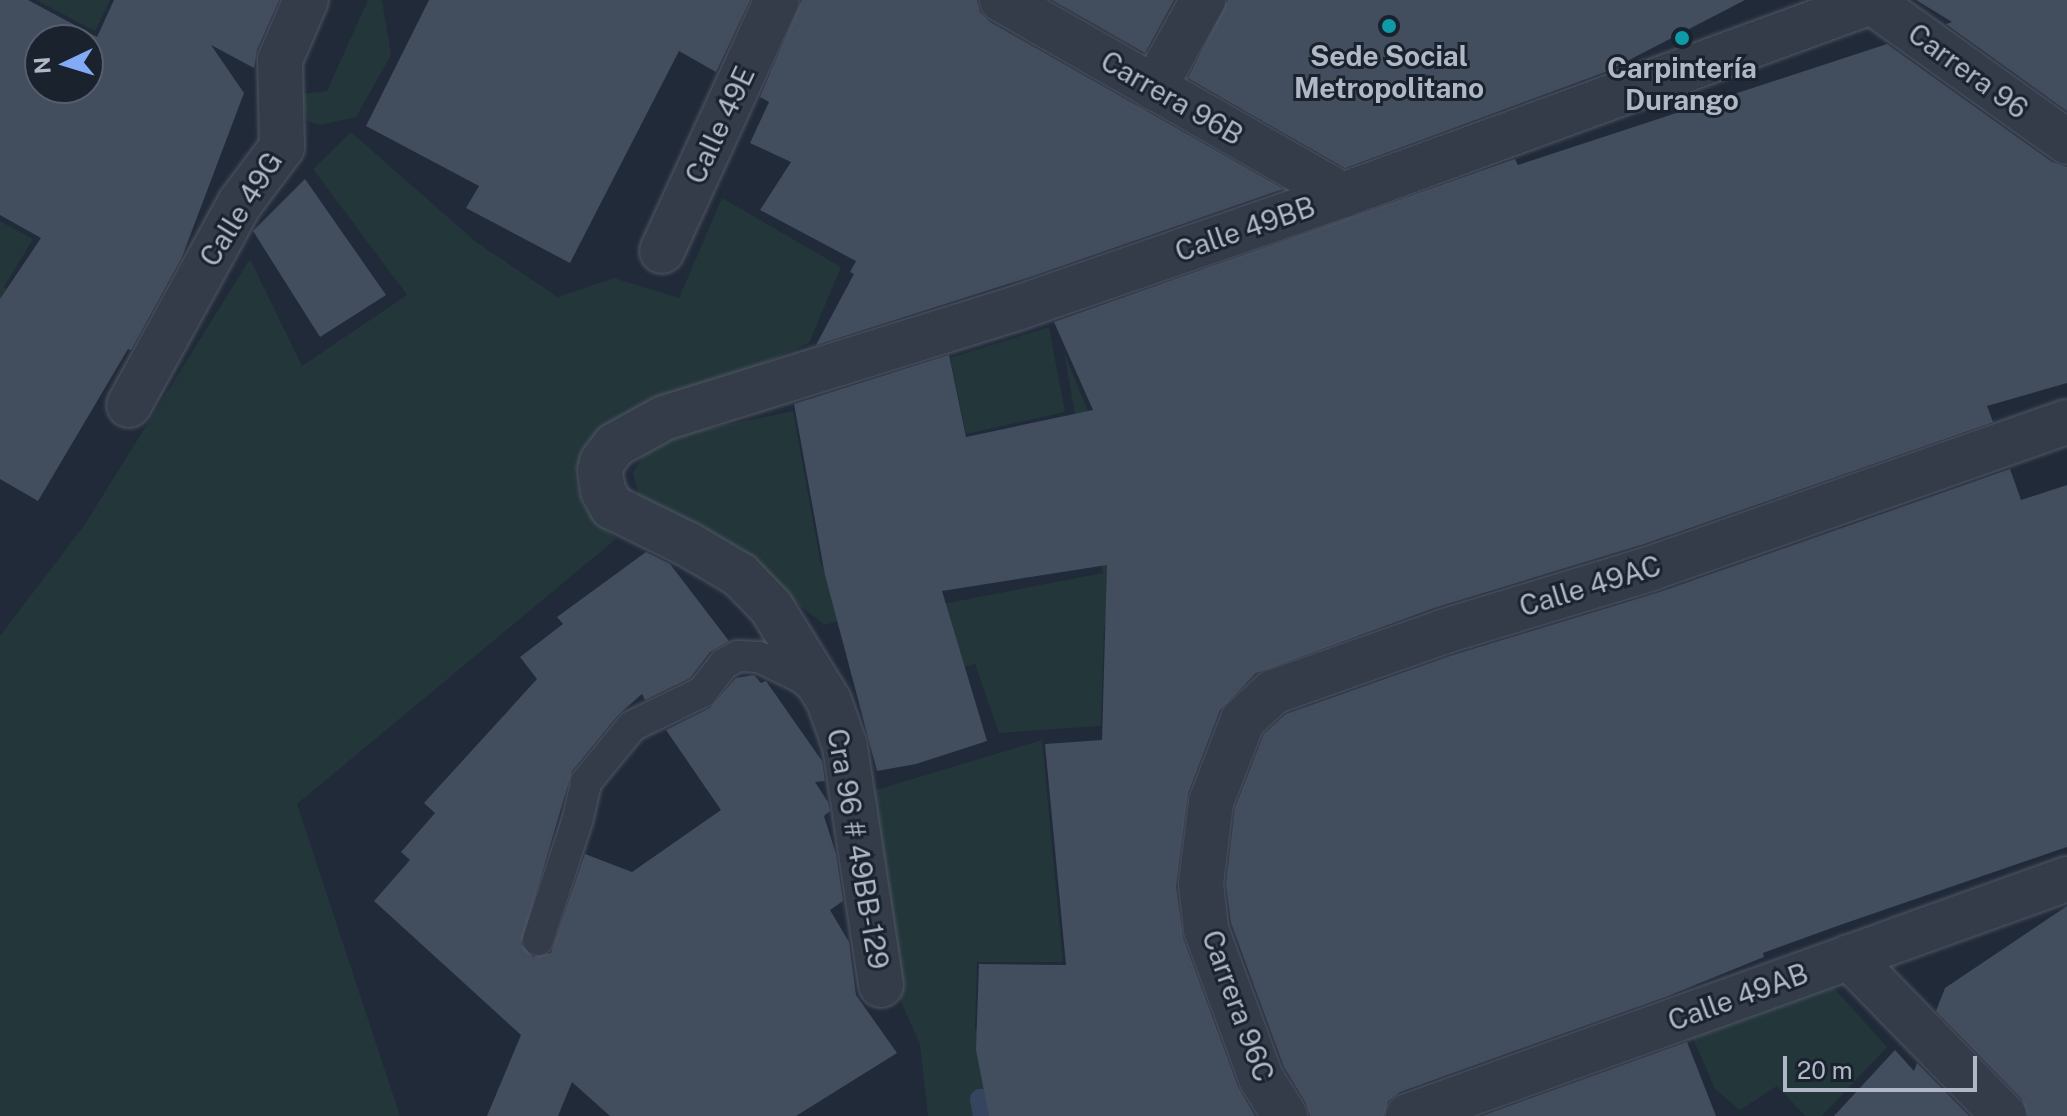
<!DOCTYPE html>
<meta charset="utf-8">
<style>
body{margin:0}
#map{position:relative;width:2067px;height:1116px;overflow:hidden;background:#212a39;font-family:"Public Sans",sans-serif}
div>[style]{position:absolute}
.green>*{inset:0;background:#23363a}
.stream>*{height:20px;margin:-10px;padding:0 10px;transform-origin:10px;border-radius:10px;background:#354560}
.building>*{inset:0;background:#424d5e}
.roads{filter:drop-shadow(0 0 2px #505764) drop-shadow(0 0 2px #505764)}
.service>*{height:30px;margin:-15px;padding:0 15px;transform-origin:15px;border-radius:15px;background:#353c49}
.minor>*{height:44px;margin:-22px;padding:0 22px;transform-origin:22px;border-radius:22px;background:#353c49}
.dots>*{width:22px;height:22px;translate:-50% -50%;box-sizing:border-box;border:4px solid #1a222e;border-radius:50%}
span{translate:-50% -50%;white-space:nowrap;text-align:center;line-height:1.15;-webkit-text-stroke:6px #1a222e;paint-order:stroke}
.poi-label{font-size:28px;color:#b0b7c6;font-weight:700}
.street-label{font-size:28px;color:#b0b7c6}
.north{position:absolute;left:24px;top:24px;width:80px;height:80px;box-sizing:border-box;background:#1a222e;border:2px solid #565e6b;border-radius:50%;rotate:266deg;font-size:22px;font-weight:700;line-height:32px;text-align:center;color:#b0b7c6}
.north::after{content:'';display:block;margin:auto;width:28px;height:36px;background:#83aaf7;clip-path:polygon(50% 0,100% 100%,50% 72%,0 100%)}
.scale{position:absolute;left:1783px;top:1056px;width:194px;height:36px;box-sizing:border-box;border:4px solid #b0b7c6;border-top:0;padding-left:10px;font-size:24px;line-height:28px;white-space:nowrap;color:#b0b7c6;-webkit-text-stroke:6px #1a222e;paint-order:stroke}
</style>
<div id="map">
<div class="green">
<i style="clip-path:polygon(36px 0,110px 0,95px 31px)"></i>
<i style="clip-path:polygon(368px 0,382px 0,391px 55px,356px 117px,320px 125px,307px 121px,301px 94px,327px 91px)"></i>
<i style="clip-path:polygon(351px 132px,476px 242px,558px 297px,614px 278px,679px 298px,722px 198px,841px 267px,809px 343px,588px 441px,574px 473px,582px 505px,616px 539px,297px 804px,400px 1116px,0 1116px,0 636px,85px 524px,250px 259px,302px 366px,407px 295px,313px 169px)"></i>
<i style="clip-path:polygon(0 221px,33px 239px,4px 287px,17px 300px,0 335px)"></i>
<i style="clip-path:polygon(1049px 327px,1065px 412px,966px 434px,950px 358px)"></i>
<i style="clip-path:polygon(1064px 352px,1162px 595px,1115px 627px,1104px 626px,1101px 726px,999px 733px,975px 664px,922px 678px,906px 611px,1103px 573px)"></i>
<i style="clip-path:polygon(793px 411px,821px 565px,878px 554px,887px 606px,825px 625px,726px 550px,652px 514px,639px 496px,633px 473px,644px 453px,659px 439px)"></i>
<i style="clip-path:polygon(1042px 740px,1063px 962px,977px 962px,975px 1030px,992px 1031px,992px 1095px,976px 1116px,928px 1116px,920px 1044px,901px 1002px,893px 961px,866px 793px)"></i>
<i style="clip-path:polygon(1813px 987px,1833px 987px,1887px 1047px,1822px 1116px,1805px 1116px,1777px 1086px,1740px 1110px,1715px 1089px,1691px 1034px)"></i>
</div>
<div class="stream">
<i style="left:983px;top:1116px;width:17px;rotate:-100deg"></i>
<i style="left:980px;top:1099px;width:30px;rotate:-2deg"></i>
</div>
<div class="building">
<i style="clip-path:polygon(evenodd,0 0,28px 0,97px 37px,114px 0,279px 0,257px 50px,254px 68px,211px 45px,244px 93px,182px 257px,131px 350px,128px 349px,38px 501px,0 479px,0 299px,41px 238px,0 215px,0 0,40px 40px,88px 40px,88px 88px,40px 88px,40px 40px)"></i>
<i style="clip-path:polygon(429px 0,750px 0,716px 72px,679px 51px,570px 263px,466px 208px,479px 186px,366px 126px)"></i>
<i style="clip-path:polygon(802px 0,977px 0,980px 12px,990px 22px,1283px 189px,1033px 276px,816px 345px,854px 274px,850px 272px,856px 261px,760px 210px,791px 162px,750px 143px,769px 102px,760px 97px)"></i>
<i style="clip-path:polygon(1052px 0,1174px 0,1145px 53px)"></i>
<i style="clip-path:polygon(1228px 0,1745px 0,1608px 71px,1345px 168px,1188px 78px)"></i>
<i style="clip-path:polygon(1916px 0,2067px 0,2067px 111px,1946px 24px,1952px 22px)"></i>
<i style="clip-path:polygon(1887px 44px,2052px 162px,2067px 167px,2067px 383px,1987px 406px,1993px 422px,1644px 544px,1434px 608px,1256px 673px,1220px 710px,1188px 793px,1176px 886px,1183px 938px,1238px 1087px,1255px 1116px,989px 1116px,976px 1050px,979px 964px,1066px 965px,1045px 744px,1102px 740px,1107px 565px,942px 591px,987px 741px,916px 764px,877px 771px,825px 575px,794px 404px,949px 355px,966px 437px,1093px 410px,1054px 322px,1515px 159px,1518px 165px)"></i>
<i style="clip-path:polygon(305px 179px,386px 295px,320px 337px,253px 231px)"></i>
<i style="clip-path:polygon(2010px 469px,2021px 500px,2067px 485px,2067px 847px,1840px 925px,1763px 953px,1764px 957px,1668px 996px,1400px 1092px,1388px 1101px,1384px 1116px,1310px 1116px,1306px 1103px,1284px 1067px,1231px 923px,1226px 884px,1235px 808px,1264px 734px,1286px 714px,1450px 656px,1660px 592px)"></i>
<i style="clip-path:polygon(646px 552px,670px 564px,729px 641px,710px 652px,690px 678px,645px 700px,642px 694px,618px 715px,572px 771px,521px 944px,533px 957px,551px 953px,585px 854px,632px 872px,721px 810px,666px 730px,710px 708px,736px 678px,754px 675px,761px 683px,766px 681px,822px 761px,825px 781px,815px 782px,828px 802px,830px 811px,824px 816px,836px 854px,843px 901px,830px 910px,849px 942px,856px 995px,897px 1053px,796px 1116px,610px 1116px,572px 1082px,558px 1116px,487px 1116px,521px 1035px,374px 901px,410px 860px,401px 852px,435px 813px,424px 803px,537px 679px,520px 657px,563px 624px,557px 617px)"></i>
<i style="clip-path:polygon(2067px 906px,2067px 1116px,2028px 1116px,2022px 1099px,1936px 1011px,1945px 988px)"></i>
<i style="clip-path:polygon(1687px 1042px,1716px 1116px,1482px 1116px)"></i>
<i style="clip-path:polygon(1895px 1050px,1914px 1071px,1917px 1063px,1969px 1116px,1834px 1116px)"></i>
</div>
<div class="roads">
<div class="service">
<i style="left:538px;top:940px;width:128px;rotate:-71.8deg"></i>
<i style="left:578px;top:818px;width:37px;rotate:-77deg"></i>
<i style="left:586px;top:782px;width:72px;rotate:-50.6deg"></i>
<i style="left:632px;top:726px;width:78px;rotate:-25.9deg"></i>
<i style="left:702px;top:692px;width:36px;rotate:-52deg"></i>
<i style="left:724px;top:664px;width:16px;rotate:-30deg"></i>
<i style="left:738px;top:656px;width:21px;rotate:3deg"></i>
<i style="left:759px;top:657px;width:48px;rotate:26deg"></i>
<i style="left:802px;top:678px;width:17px;rotate:40deg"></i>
</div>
<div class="minor">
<i style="left:1002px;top:0;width:393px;rotate:29.8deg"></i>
<i style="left:1869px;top:0;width:244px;rotate:35.6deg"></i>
<i style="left:1154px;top:88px;width:101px;rotate:-60.9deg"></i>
<i style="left:662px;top:251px;width:276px;rotate:-65.4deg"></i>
<i style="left:129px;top:405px;width:230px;rotate:-61.2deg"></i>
<i style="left:240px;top:203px;width:70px;rotate:-53.1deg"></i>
<i style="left:282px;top:147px;width:87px;rotate:-91.3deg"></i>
<i style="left:280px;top:60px;width:65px;rotate:-66.6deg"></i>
<i style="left:1849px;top:957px;width:222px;rotate:45.7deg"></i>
<i style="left:881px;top:985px;width:242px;rotate:-98.6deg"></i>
<i style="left:845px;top:746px;width:48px;rotate:-109.6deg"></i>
<i style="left:829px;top:701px;width:110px;rotate:-121.7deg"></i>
<i style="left:771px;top:607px;width:45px;rotate:-134.1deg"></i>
<i style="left:740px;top:575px;width:59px;rotate:-149.5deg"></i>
<i style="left:689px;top:545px;width:86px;rotate:-153.7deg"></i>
<i style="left:612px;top:507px;width:18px;rotate:-119deg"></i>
<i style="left:603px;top:491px;width:20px;rotate:-99deg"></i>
<i style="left:600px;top:471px;width:9px;rotate:-77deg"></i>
<i style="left:602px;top:462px;width:21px;rotate:-53deg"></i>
<i style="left:615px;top:445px;width:56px;rotate:-28.9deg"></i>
<i style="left:664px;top:418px;width:370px;rotate:-17.3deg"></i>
<i style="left:1017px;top:308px;width:345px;rotate:-19.1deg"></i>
<i style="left:1343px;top:195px;width:562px;rotate:-20.08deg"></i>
<i style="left:1285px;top:1116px;width:45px;rotate:-122.3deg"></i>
<i style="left:1261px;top:1078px;width:159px;rotate:-110.3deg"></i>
<i style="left:1206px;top:929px;width:45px;rotate:-96.3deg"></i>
<i style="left:1201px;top:884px;width:83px;rotate:-83deg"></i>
<i style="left:1211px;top:802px;width:88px;rotate:-68.7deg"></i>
<i style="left:1243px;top:720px;width:41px;rotate:-43deg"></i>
<i style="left:1273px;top:692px;width:179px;rotate:-19.5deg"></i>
<i style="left:1442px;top:632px;width:220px;rotate:-16.9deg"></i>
<i style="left:1652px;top:568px;width:440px;rotate:-19.4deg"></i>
<i style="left:1408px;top:1116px;width:700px;rotate:-19.78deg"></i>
</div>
</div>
<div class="dots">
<i style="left:1389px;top:26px;background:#0f9aa8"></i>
<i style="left:1682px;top:38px;background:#0f9aa8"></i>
</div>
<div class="poi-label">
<span style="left:1389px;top:72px">Sede Social<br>Metropolitano</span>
<span style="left:1682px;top:84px">Carpintería<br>Durango</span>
</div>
<div class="street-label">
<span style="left:1968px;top:71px;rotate:36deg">Carrera 96</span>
<span style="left:1172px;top:98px;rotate:30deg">Carrera 96B</span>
<span style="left:720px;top:125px;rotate:-65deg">Calle 49E</span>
<span style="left:241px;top:209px;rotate:-58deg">Calle 49G</span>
<span style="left:1245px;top:229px;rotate:-19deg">Calle 49BB</span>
<span style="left:1590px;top:586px;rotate:-17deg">Calle 49AC</span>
<span style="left:858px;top:849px;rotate:80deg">Cra 96 # 49BB-129</span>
<span style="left:1738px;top:997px;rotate:-20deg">Calle 49AB</span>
<span style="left:1238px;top:1006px;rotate:70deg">Carrera 96C</span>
</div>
<div class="north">N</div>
<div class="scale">20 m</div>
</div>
